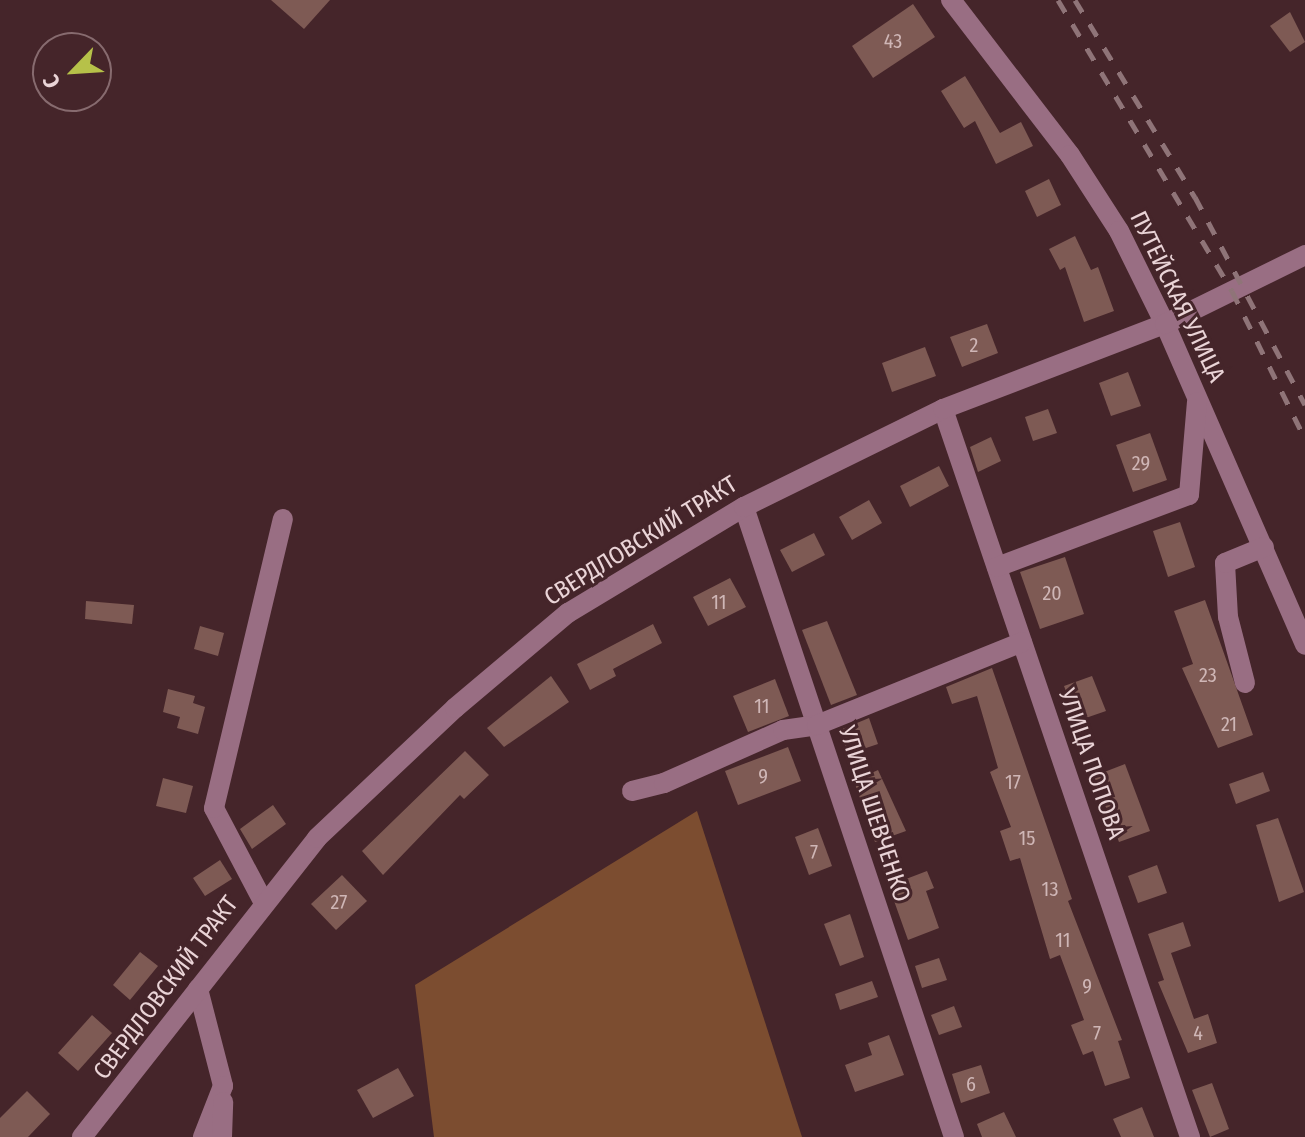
<!DOCTYPE html>
<meta charset="utf-8">
<style>
body{margin:0}
#map{position:relative;width:1305px;height:1137px;overflow:hidden;background:#45252a;font-family:"Fira Sans Condensed",sans-serif}
div>[style]{position:absolute}
.forest>*{inset:0;background:#7c4d30}
.building>*{inset:0;background:#7e5a54}
.minor>*{height:20px;margin:-10px;padding:0 10px;transform-origin:10px;border-radius:10px;background:#996e83}
.rail>*{height:5px;margin-top:-2.5px;transform-origin:0;background:repeating-linear-gradient(90deg,#8f7478 0 14px,transparent 0 28px)}
span{translate:-50% -50%;white-space:nowrap;text-align:center;line-height:1.15;-webkit-text-stroke:6px #45252a;paint-order:stroke}
.number-label{font-size:20px;color:#cfb6b6}
.number-label span{-webkit-text-stroke-width:0}
.street-label{font-size:24px;color:#ead4d7}
.north{position:absolute;left:32px;top:32px;width:80px;height:80px;box-sizing:border-box;background:#45252a;border:2px solid #876b6f;border-radius:50%;rotate:245deg;font-size:22px;font-weight:700;line-height:32px;text-align:center;color:#ead4d7}
.north::after{content:'';display:block;margin:auto;width:28px;height:36px;background:#b6c149;clip-path:polygon(50% 0,100% 100%,50% 72%,0 100%)}
</style>
<div id="map">
<div class="forest">
<i style="clip-path:polygon(697px 811px,802px 1137px,434px 1137px,415px 985px)"></i>
</div>
<div class="building">
<i style="clip-path:polygon(271px 0,330px 0,304px 29px)"></i>
<i style="clip-path:polygon(913px 4px,935px 37px,873px 78px,852px 46px)"></i>
<i style="clip-path:polygon(1290px 12px,1305px 42px,1290px 52px,1270px 26px)"></i>
<i style="clip-path:polygon(965px 76px,1000px 133px,1021px 122px,1033px 146px,996px 164px,975px 121px,964px 128px,941px 91px)"></i>
<i style="clip-path:polygon(1049px 179px,1061px 205px,1037px 217px,1025px 191px)"></i>
<i style="clip-path:polygon(1075px 236px,1091px 270px,1098px 267px,1114px 311px,1084px 322px,1065px 267px,1060px 270px,1049px 249px)"></i>
<i style="clip-path:polygon(987px 324px,998px 353px,962px 367px,950px 337px)"></i>
<i style="clip-path:polygon(925px 347px,936px 376px,892px 392px,882px 363px)"></i>
<i style="clip-path:polygon(1128px 372px,1141px 406px,1111px 416px,1099px 383px)"></i>
<i style="clip-path:polygon(1048px 409px,1057px 433px,1033px 441px,1025px 417px)"></i>
<i style="clip-path:polygon(1150px 433px,1167px 480px,1133px 492px,1116px 445px)"></i>
<i style="clip-path:polygon(991px 437px,1001px 461px,978px 472px,970px 447px)"></i>
<i style="clip-path:polygon(939px 466px,949px 486px,910px 507px,900px 486px)"></i>
<i style="clip-path:polygon(869px 500px,882px 523px,852px 540px,839px 517px)"></i>
<i style="clip-path:polygon(1180px 522px,1195px 567px,1168px 577px,1153px 531px)"></i>
<i style="clip-path:polygon(814px 533px,825px 555px,792px 572px,780px 550px)"></i>
<i style="clip-path:polygon(1065px 557px,1084px 614px,1040px 629px,1020px 572px)"></i>
<i style="clip-path:polygon(730px 578px,746px 607px,708px 626px,693px 597px)"></i>
<i style="clip-path:polygon(1205px 600px,1253px 735px,1218px 748px,1182px 668px,1193px 664px,1174px 611px)"></i>
<i style="clip-path:polygon(86px 601px,134px 605px,132px 624px,85px 619px)"></i>
<i style="clip-path:polygon(827px 621px,857px 695px,831px 705px,802px 630px)"></i>
<i style="clip-path:polygon(653px 624px,662px 643px,613px 669px,616px 676px,590px 690px,577px 664px)"></i>
<i style="clip-path:polygon(200px 626px,224px 633px,218px 656px,194px 649px)"></i>
<i style="clip-path:polygon(992px 668px,1072px 899px,1068px 901px,1122px 1040px,1118px 1041px,1130px 1078px,1105px 1086px,1093px 1051px,1083px 1055px,1071px 1025px,1084px 1020px,1060px 955px,1050px 959px,1020px 858px,1010px 861px,1000px 831px,1011px 827px,990px 772px,998px 768px,977px 696px,952px 704px,946px 687px)"></i>
<i style="clip-path:polygon(551px 676px,569px 702px,504px 747px,487px 728px)"></i>
<i style="clip-path:polygon(1092px 676px,1106px 711px,1077px 721px,1064px 686px)"></i>
<i style="clip-path:polygon(775px 679px,789px 716px,748px 732px,733px 696px)"></i>
<i style="clip-path:polygon(168px 689px,195px 696px,193px 703px,205px 707px,198px 734px,177px 728px,180px 717px,163px 712px)"></i>
<i style="clip-path:polygon(869px 718px,878px 744px,848px 754px,840px 730px)"></i>
<i style="clip-path:polygon(788px 747px,801px 781px,738px 805px,725px 771px)"></i>
<i style="clip-path:polygon(465px 751px,489px 775px,464px 799px,460px 795px,383px 875px,362px 851px)"></i>
<i style="clip-path:polygon(1125px 764px,1150px 831px,1119px 842px,1094px 776px)"></i>
<i style="clip-path:polygon(878px 770px,906px 831px,875px 842px,854px 781px)"></i>
<i style="clip-path:polygon(1263px 772px,1270px 791px,1236px 804px,1229px 784px)"></i>
<i style="clip-path:polygon(163px 778px,193px 786px,186px 813px,156px 806px)"></i>
<i style="clip-path:polygon(273px 805px,286px 824px,252px 849px,240px 829px)"></i>
<i style="clip-path:polygon(1278px 818px,1304px 892px,1279px 902px,1256px 825px)"></i>
<i style="clip-path:polygon(818px 828px,832px 866px,809px 875px,795px 837px)"></i>
<i style="clip-path:polygon(220px 860px,232px 879px,205px 896px,193px 878px)"></i>
<i style="clip-path:polygon(900px 864px,906px 879px,927px 871px,934px 888px,926px 891px,939px 928px,908px 940px,883px 870px)"></i>
<i style="clip-path:polygon(1157px 865px,1167px 893px,1138px 903px,1128px 876px)"></i>
<i style="clip-path:polygon(342px 875px,367px 901px,336px 930px,311px 904px)"></i>
<i style="clip-path:polygon(850px 914px,864px 957px,840px 966px,824px 924px)"></i>
<i style="clip-path:polygon(1183px 922px,1191px 946px,1171px 953px,1194px 1019px,1208px 1014px,1217px 1043px,1188px 1053px,1158px 982px,1164px 980px,1148px 934px)"></i>
<i style="clip-path:polygon(140px 952px,158px 966px,130px 1000px,113px 985px)"></i>
<i style="clip-path:polygon(939px 958px,947px 980px,922px 988px,915px 966px)"></i>
<i style="clip-path:polygon(872px 981px,878px 997px,840px 1010px,835px 994px)"></i>
<i style="clip-path:polygon(954px 1006px,962px 1027px,939px 1035px,931px 1015px)"></i>
<i style="clip-path:polygon(92px 1015px,112px 1033px,78px 1071px,58px 1053px)"></i>
<i style="clip-path:polygon(889px 1035px,904px 1075px,855px 1092px,845px 1065px,872px 1055px,868px 1043px)"></i>
<i style="clip-path:polygon(981px 1065px,990px 1093px,961px 1103px,952px 1074px)"></i>
<i style="clip-path:polygon(398px 1068px,414px 1096px,373px 1118px,357px 1090px)"></i>
<i style="clip-path:polygon(1212px 1083px,1229px 1129px,1210px 1137px,1192px 1090px)"></i>
<i style="clip-path:polygon(27px 1091px,50px 1114px,28px 1137px,0 1137px,0 1118px)"></i>
<i style="clip-path:polygon(1142px 1107px,1154px 1137px,1121px 1137px,1113px 1119px)"></i>
<i style="clip-path:polygon(1004px 1112px,1016px 1137px,982px 1137px,977px 1124px)"></i>
</div>
<div class="minor">
<i style="left:951px;top:0;width:195px;rotate:52.5deg"></i>
<i style="left:1070px;top:155px;width:90px;rotate:57.2deg"></i>
<i style="left:1119px;top:231px;width:104px;rotate:63.7deg"></i>
<i style="left:1165px;top:324px;width:350px;rotate:66.4deg"></i>
<i style="left:943px;top:409px;width:769px;rotate:71.26deg"></i>
<i style="left:744px;top:507px;width:664px;rotate:71.57deg"></i>
<i style="left:997px;top:567px;width:205px;rotate:-20.6deg"></i>
<i style="left:1189px;top:495px;width:93px;rotate:-85.1deg"></i>
<i style="left:1245px;top:683px;width:68px;rotate:-104.4deg"></i>
<i style="left:1228px;top:617px;width:54px;rotate:-93.2deg"></i>
<i style="left:1225px;top:563px;width:42px;rotate:-22.3deg"></i>
<i style="left:632px;top:791px;width:33px;rotate:-14deg"></i>
<i style="left:664px;top:783px;width:130px;rotate:-24deg"></i>
<i style="left:783px;top:730px;width:34px;rotate:-8deg"></i>
<i style="left:817px;top:725px;width:221px;rotate:-22deg"></i>
<i style="left:264px;top:903px;width:107px;rotate:-117.8deg"></i>
<i style="left:214px;top:808px;width:297px;rotate:-76.6deg"></i>
<i style="left:198px;top:989px;width:100px;rotate:75.5deg"></i>
<i style="left:223px;top:1086px;width:55px;rotate:111.4deg"></i>
<i style="left:82px;top:1137px;width:380px;rotate:-51.8deg"></i>
<i style="left:317px;top:838px;width:190px;rotate:-43.3deg"></i>
<i style="left:455px;top:708px;width:148px;rotate:-40.1deg"></i>
<i style="left:568px;top:613px;width:205px;rotate:-31.1deg"></i>
<i style="left:744px;top:507px;width:222px;rotate:-26.2deg"></i>
<i style="left:943px;top:409px;width:238px;rotate:-21deg"></i>
<i style="left:1165px;top:324px;width:156px;rotate:-26.2deg"></i>
<i style="left:222px;top:1137px;width:35px;rotate:-88deg"></i>
</div>
<div class="rail">
<i style="left:1058px;top:0;width:339px;rotate:59.1deg"></i>
<i style="left:1232px;top:291px;width:165px;rotate:63.7deg"></i>
<i style="left:1075px;top:0;width:231px;rotate:58.7deg"></i>
<i style="left:1195px;top:197px;width:235px;rotate:62.1deg"></i>
</div>
<div class="number-label">
<span style="left:893px;top:41px">43</span>
<span style="left:974px;top:345px">2</span>
<span style="left:1141px;top:463px">29</span>
<span style="left:1052px;top:593px">20</span>
<span style="left:719px;top:602px">11</span>
<span style="left:1208px;top:675px">23</span>
<span style="left:762px;top:706px">11</span>
<span style="left:1229px;top:724px">21</span>
<span style="left:763px;top:776px">9</span>
<span style="left:1013px;top:782px">17</span>
<span style="left:1027px;top:838px">15</span>
<span style="left:814px;top:852px">7</span>
<span style="left:1050px;top:889px">13</span>
<span style="left:339px;top:902px">27</span>
<span style="left:1063px;top:940px">11</span>
<span style="left:1087px;top:986px">9</span>
<span style="left:1097px;top:1033px">7</span>
<span style="left:1198px;top:1033px">4</span>
<span style="left:971px;top:1084px">6</span>
</div>
<div class="street-label">
<span style="left:1177px;top:297px;rotate:64deg">ПУТЕЙСКАЯ УЛИЦА</span>
<span style="left:641px;top:541px;rotate:-32deg">СВЕРДЛОВСКИЙ ТРАКТ</span>
<span style="left:1091px;top:764px;rotate:71deg">УЛИЦА ПОПОВА</span>
<span style="left:874px;top:814px;rotate:72deg">УЛИЦА ШЕВЧЕНКО</span>
<span style="left:166px;top:988px;rotate:-53deg">СВЕРДЛОВСКИЙ ТРАКТ</span>
</div>
<div class="north">С</div>
</div>
